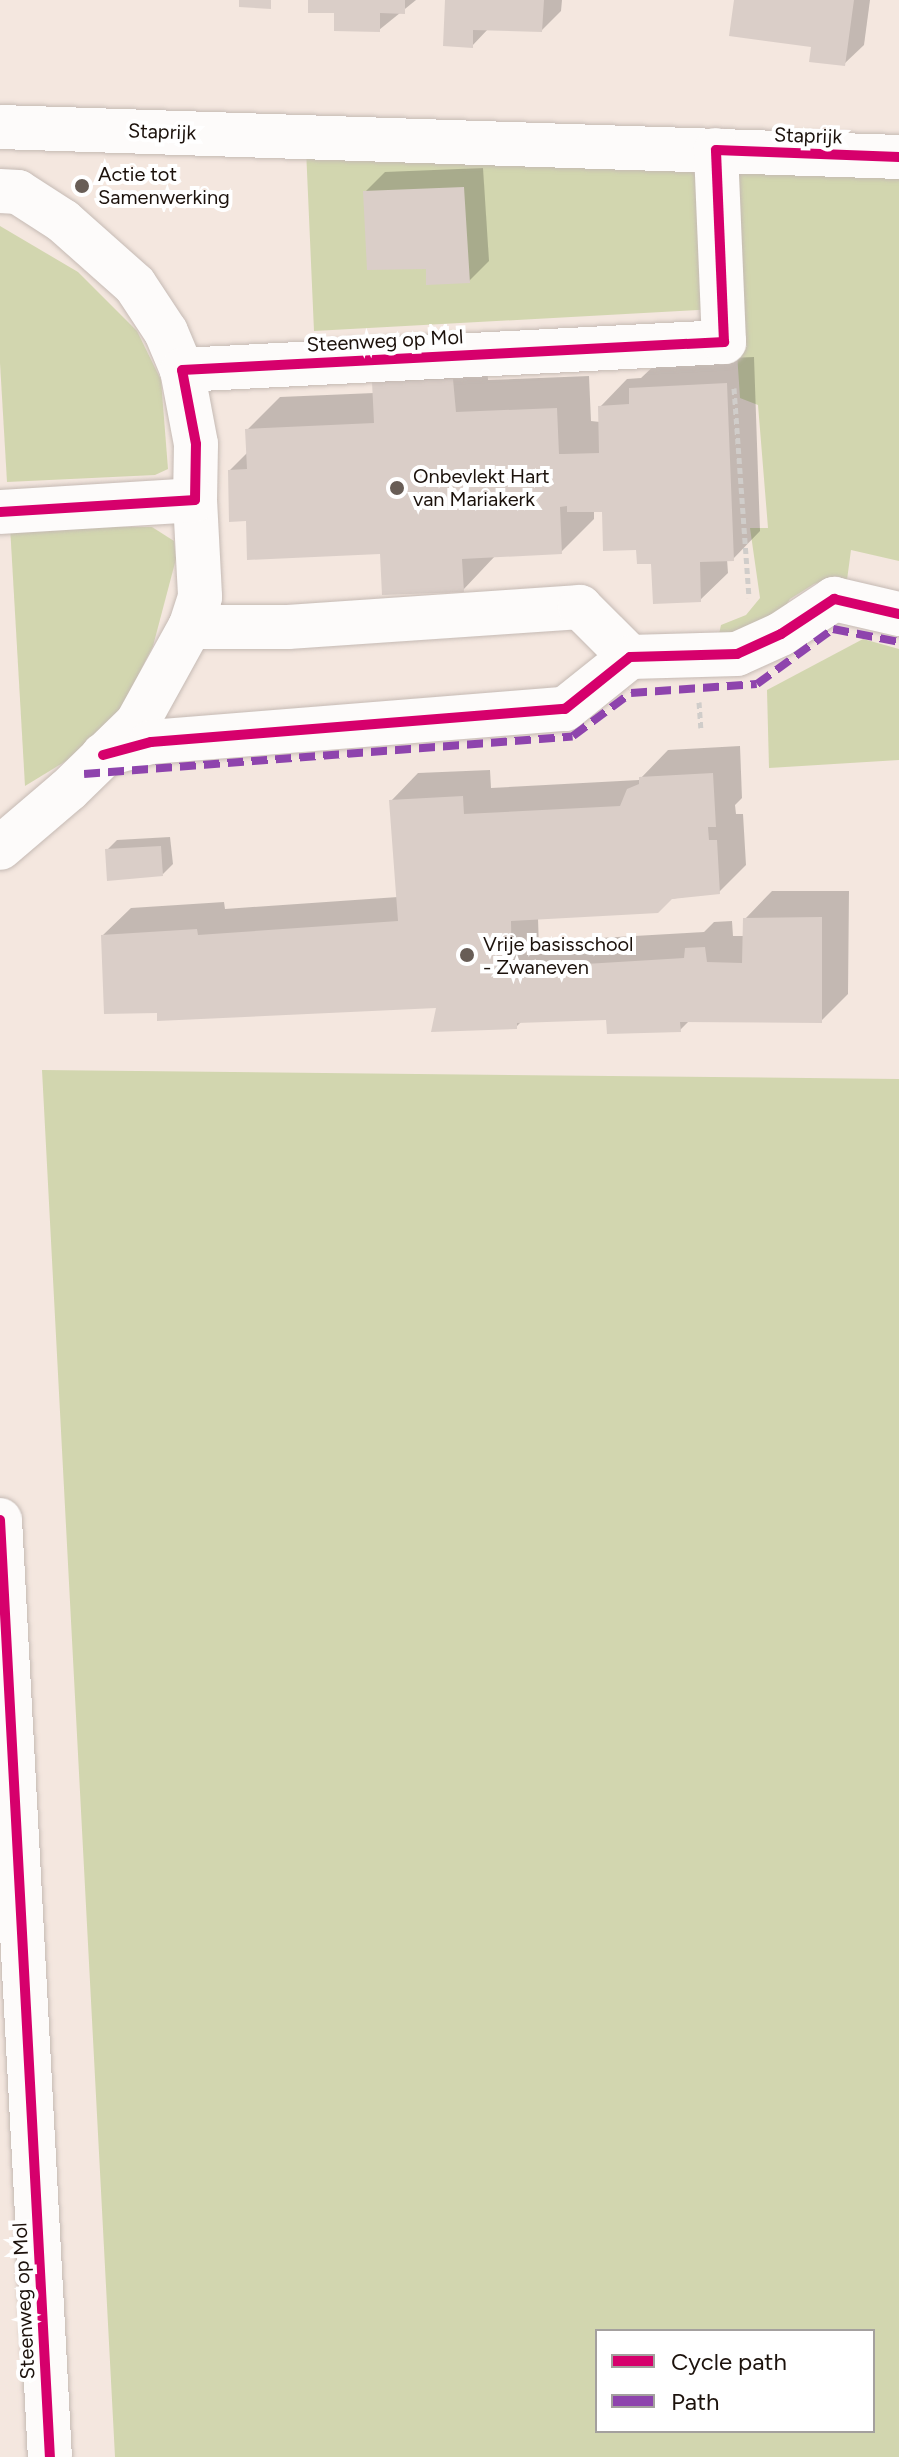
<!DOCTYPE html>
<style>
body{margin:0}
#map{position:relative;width:899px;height:2457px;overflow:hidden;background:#f4e7df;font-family:Figtree,sans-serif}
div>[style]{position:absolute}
.green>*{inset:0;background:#d2d6af}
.shadow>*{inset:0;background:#0003}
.building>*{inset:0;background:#dacec8}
.path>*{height:5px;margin-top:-2.5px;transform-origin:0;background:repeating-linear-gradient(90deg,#d0cdca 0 6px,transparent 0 10px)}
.roads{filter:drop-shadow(0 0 2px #c5bab4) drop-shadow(0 0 2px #c5bab4)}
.street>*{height:44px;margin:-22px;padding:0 22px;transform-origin:22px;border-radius:22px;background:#fdfbfa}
.primary>*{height:44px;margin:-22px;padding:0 22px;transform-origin:22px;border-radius:22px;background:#fdfbfa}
.quiet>*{height:8px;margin-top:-4px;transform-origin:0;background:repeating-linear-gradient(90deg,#8e44ad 0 16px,transparent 0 24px)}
.cycleway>*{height:10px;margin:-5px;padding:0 5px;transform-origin:5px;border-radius:5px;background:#d6006c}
.dots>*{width:22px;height:22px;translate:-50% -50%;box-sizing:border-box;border:4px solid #fff;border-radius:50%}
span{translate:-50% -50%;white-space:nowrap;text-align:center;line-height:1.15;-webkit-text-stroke:8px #fff;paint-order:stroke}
.street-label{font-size:20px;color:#1c120c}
.poi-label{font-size:20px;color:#1c120c}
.left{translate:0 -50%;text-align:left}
.legend{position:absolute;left:595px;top:2329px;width:280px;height:104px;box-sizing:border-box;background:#fff;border:2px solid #a4a09e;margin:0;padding:10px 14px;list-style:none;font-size:24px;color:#1c120c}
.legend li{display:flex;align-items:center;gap:16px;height:40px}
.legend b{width:40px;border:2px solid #a4a09e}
</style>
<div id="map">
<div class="green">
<i style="clip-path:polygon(306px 149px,899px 171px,899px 561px,851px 550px,847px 580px,836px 576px,814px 584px,790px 599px,777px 620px,718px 639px,721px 625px,746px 615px,760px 598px,750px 528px,768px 528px,758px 405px,740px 398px,734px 308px,314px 331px)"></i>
<i style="clip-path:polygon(0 226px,78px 272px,137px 331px,161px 380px,168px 469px,155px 475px,7px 482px,0 363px)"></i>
<i style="clip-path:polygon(10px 526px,152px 527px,174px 541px,176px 559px,153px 646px,122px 707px,84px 750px,25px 786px)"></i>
<i style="clip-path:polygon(863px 639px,899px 649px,899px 760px,769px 768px,767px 690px)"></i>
<i style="clip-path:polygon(evenodd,42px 1070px,899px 1079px,899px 2457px,115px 2457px,42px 1070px,597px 2331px,873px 2331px,873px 2431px,597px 2431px,597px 2331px)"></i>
</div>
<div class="shadow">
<i style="clip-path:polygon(310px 0,416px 0,379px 30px)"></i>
<i style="clip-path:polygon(447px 0,562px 0,561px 11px,542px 30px,489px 28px,472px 46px)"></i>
<i style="clip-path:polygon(736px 0,870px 0,864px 45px,844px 64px)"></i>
<i style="clip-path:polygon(483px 168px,489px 261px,469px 281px,428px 267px,365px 192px,385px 172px)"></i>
<i style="clip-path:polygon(486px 347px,488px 380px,589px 376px,591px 421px,600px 422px,600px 407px,627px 379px,641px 378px,659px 361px,754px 357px,760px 531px,733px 559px,727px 559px,728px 573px,700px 600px,653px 562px,604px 510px,594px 510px,594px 519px,561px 552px,496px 555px,463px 590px,382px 552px,248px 518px,230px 470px,248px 452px,247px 430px,280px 397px,374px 393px,374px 383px)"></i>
<i style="clip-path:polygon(740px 746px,742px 798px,735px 805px,736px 814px,743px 814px,746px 865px,719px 892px,538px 918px,539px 949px,556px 949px,565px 940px,704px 932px,714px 922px,732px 921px,733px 936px,744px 936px,745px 919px,772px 891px,849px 891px,848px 994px,821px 1021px,690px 1020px,680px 1030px,608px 1018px,522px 1021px,516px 1027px,438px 1006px,159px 1011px,103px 935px,131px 908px,224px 902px,225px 909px,398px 897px,391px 801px,418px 773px,490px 770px,491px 788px,639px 780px,668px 750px)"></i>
<i style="clip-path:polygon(170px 837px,173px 864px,163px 874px,107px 850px,117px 840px)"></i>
</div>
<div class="building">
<i style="clip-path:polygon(239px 0,271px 0,271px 9px,239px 7px)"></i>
<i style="clip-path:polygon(308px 0,405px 0,405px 14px,380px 13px,380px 32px,334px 31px,334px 13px,308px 13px)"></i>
<i style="clip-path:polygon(445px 0,544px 0,542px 32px,473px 30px,473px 48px,443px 46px)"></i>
<i style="clip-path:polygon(734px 0,854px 0,845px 66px,809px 62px,811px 47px,729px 36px)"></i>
<i style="clip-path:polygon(464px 187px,470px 283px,426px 285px,426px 269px,367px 270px,363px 191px)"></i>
<i style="clip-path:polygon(453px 379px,456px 412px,557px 408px,559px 454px,564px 454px,599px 453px,598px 406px,629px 404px,629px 388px,727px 383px,734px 561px,700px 562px,701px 602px,653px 604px,651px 564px,637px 564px,636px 550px,603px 551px,602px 512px,567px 512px,567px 506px,560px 507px,562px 554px,462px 559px,464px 592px,382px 595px,380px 554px,247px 560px,246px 521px,229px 522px,228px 470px,247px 469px,245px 429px,374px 423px,372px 382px)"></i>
<i style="clip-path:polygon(713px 773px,716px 827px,708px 827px,709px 840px,717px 840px,720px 894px,672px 899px,658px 913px,511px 921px,512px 975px,536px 975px,536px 967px,684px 958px,685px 948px,705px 947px,707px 962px,742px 963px,743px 918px,822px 917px,822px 1023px,680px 1022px,681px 1032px,607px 1034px,606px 1020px,517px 1023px,517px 1029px,431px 1032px,436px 1008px,157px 1021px,157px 1013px,104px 1014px,101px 935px,197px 929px,198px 935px,398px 921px,389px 800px,463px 796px,464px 814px,620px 806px,627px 789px,639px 784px,639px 777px)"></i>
<i style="clip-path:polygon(161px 846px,163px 876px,107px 881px,105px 849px)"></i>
</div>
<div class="path">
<i style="left:734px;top:388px;width:210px;rotate:85.9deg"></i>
<i style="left:699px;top:702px;width:26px;rotate:86deg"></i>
</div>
<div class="roads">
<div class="street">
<i style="left:0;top:127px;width:900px;rotate:1.91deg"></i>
<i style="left:0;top:191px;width:18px;rotate:3deg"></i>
<i style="left:18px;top:192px;width:54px;rotate:32.8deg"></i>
<i style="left:63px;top:221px;width:96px;rotate:41.6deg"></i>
<i style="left:135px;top:285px;width:56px;rotate:56.6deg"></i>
<i style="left:166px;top:332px;width:41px;rotate:67.2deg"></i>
<i style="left:182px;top:370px;width:75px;rotate:79.3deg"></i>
<i style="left:196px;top:444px;width:56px;rotate:91deg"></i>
<i style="left:195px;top:500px;width:97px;rotate:87deg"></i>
<i style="left:200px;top:597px;width:32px;rotate:108deg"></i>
<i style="left:190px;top:627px;width:110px;rotate:118.9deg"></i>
<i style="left:137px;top:723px;width:96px;rotate:135.8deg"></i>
<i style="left:68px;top:790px;width:89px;rotate:139.5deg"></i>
<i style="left:182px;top:370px;width:543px;rotate:-2.96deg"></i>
<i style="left:724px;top:342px;width:192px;rotate:-92.4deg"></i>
<i style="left:0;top:512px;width:195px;rotate:-3.5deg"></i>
<i style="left:190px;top:627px;width:98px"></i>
<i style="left:288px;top:627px;width:293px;rotate:-3.9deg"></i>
<i style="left:580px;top:607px;width:71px;rotate:45deg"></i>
<i style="left:103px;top:755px;width:50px;rotate:-15.2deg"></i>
<i style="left:151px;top:742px;width:415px;rotate:-4.6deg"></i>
<i style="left:565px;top:709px;width:83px;rotate:-38.7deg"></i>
<i style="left:630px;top:657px;width:107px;rotate:-1.6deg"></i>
<i style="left:737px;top:654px;width:48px;rotate:-24.4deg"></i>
<i style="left:781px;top:634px;width:64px;rotate:-33.4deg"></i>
<i style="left:834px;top:599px;width:67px;rotate:13deg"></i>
</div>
<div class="primary">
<i style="left:0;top:1520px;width:938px;rotate:86.95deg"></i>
</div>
</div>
<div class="quiet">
<i style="left:84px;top:774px;width:490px;rotate:-4.4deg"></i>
<i style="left:573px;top:736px;width:72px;rotate:-36.6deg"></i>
<i style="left:631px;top:693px;width:126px;rotate:-4.1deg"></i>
<i style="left:757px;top:684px;width:94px;rotate:-35.9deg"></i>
<i style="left:833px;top:629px;width:67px;rotate:11.1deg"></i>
</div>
<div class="cycleway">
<i style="left:0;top:512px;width:195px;rotate:-3.5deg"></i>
<i style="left:195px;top:500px;width:56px;rotate:-89deg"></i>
<i style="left:196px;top:444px;width:75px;rotate:-100.7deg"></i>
<i style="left:182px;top:370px;width:543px;rotate:-2.96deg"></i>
<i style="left:724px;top:342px;width:192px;rotate:-92.4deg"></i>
<i style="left:716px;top:150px;width:183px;rotate:2.2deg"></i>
<i style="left:103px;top:755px;width:50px;rotate:-15.2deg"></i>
<i style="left:151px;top:742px;width:415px;rotate:-4.6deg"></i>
<i style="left:565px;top:709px;width:83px;rotate:-38.7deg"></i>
<i style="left:630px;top:657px;width:107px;rotate:-1.6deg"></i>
<i style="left:737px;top:654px;width:48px;rotate:-24.4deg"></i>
<i style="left:781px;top:634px;width:64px;rotate:-33.4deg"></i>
<i style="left:834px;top:599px;width:67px;rotate:13deg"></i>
<i style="left:0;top:1520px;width:938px;rotate:86.95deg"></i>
</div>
<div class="dots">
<i style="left:82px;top:186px;background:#685d56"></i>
<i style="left:397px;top:488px;background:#685d56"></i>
<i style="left:467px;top:955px;background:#685d56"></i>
</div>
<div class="street-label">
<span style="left:162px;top:132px;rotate:2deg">Staprijk</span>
<span style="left:808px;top:136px;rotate:2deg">Staprijk</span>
<span style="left:385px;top:341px;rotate:-3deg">Steenweg op Mol</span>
<span style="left:24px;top:2301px;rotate:-93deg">Steenweg op Mol</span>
</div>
<div class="poi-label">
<span class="left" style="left:98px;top:186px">Actie tot<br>Samenwerking</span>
<span class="left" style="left:413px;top:488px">Onbevlekt Hart<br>van Mariakerk</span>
<span class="left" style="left:483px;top:956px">Vrije basisschool<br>- Zwaneven</span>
</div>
<ul class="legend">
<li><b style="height:10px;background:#d6006c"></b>Cycle path</li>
<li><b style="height:10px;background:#8e44ad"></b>Path</li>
</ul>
</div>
